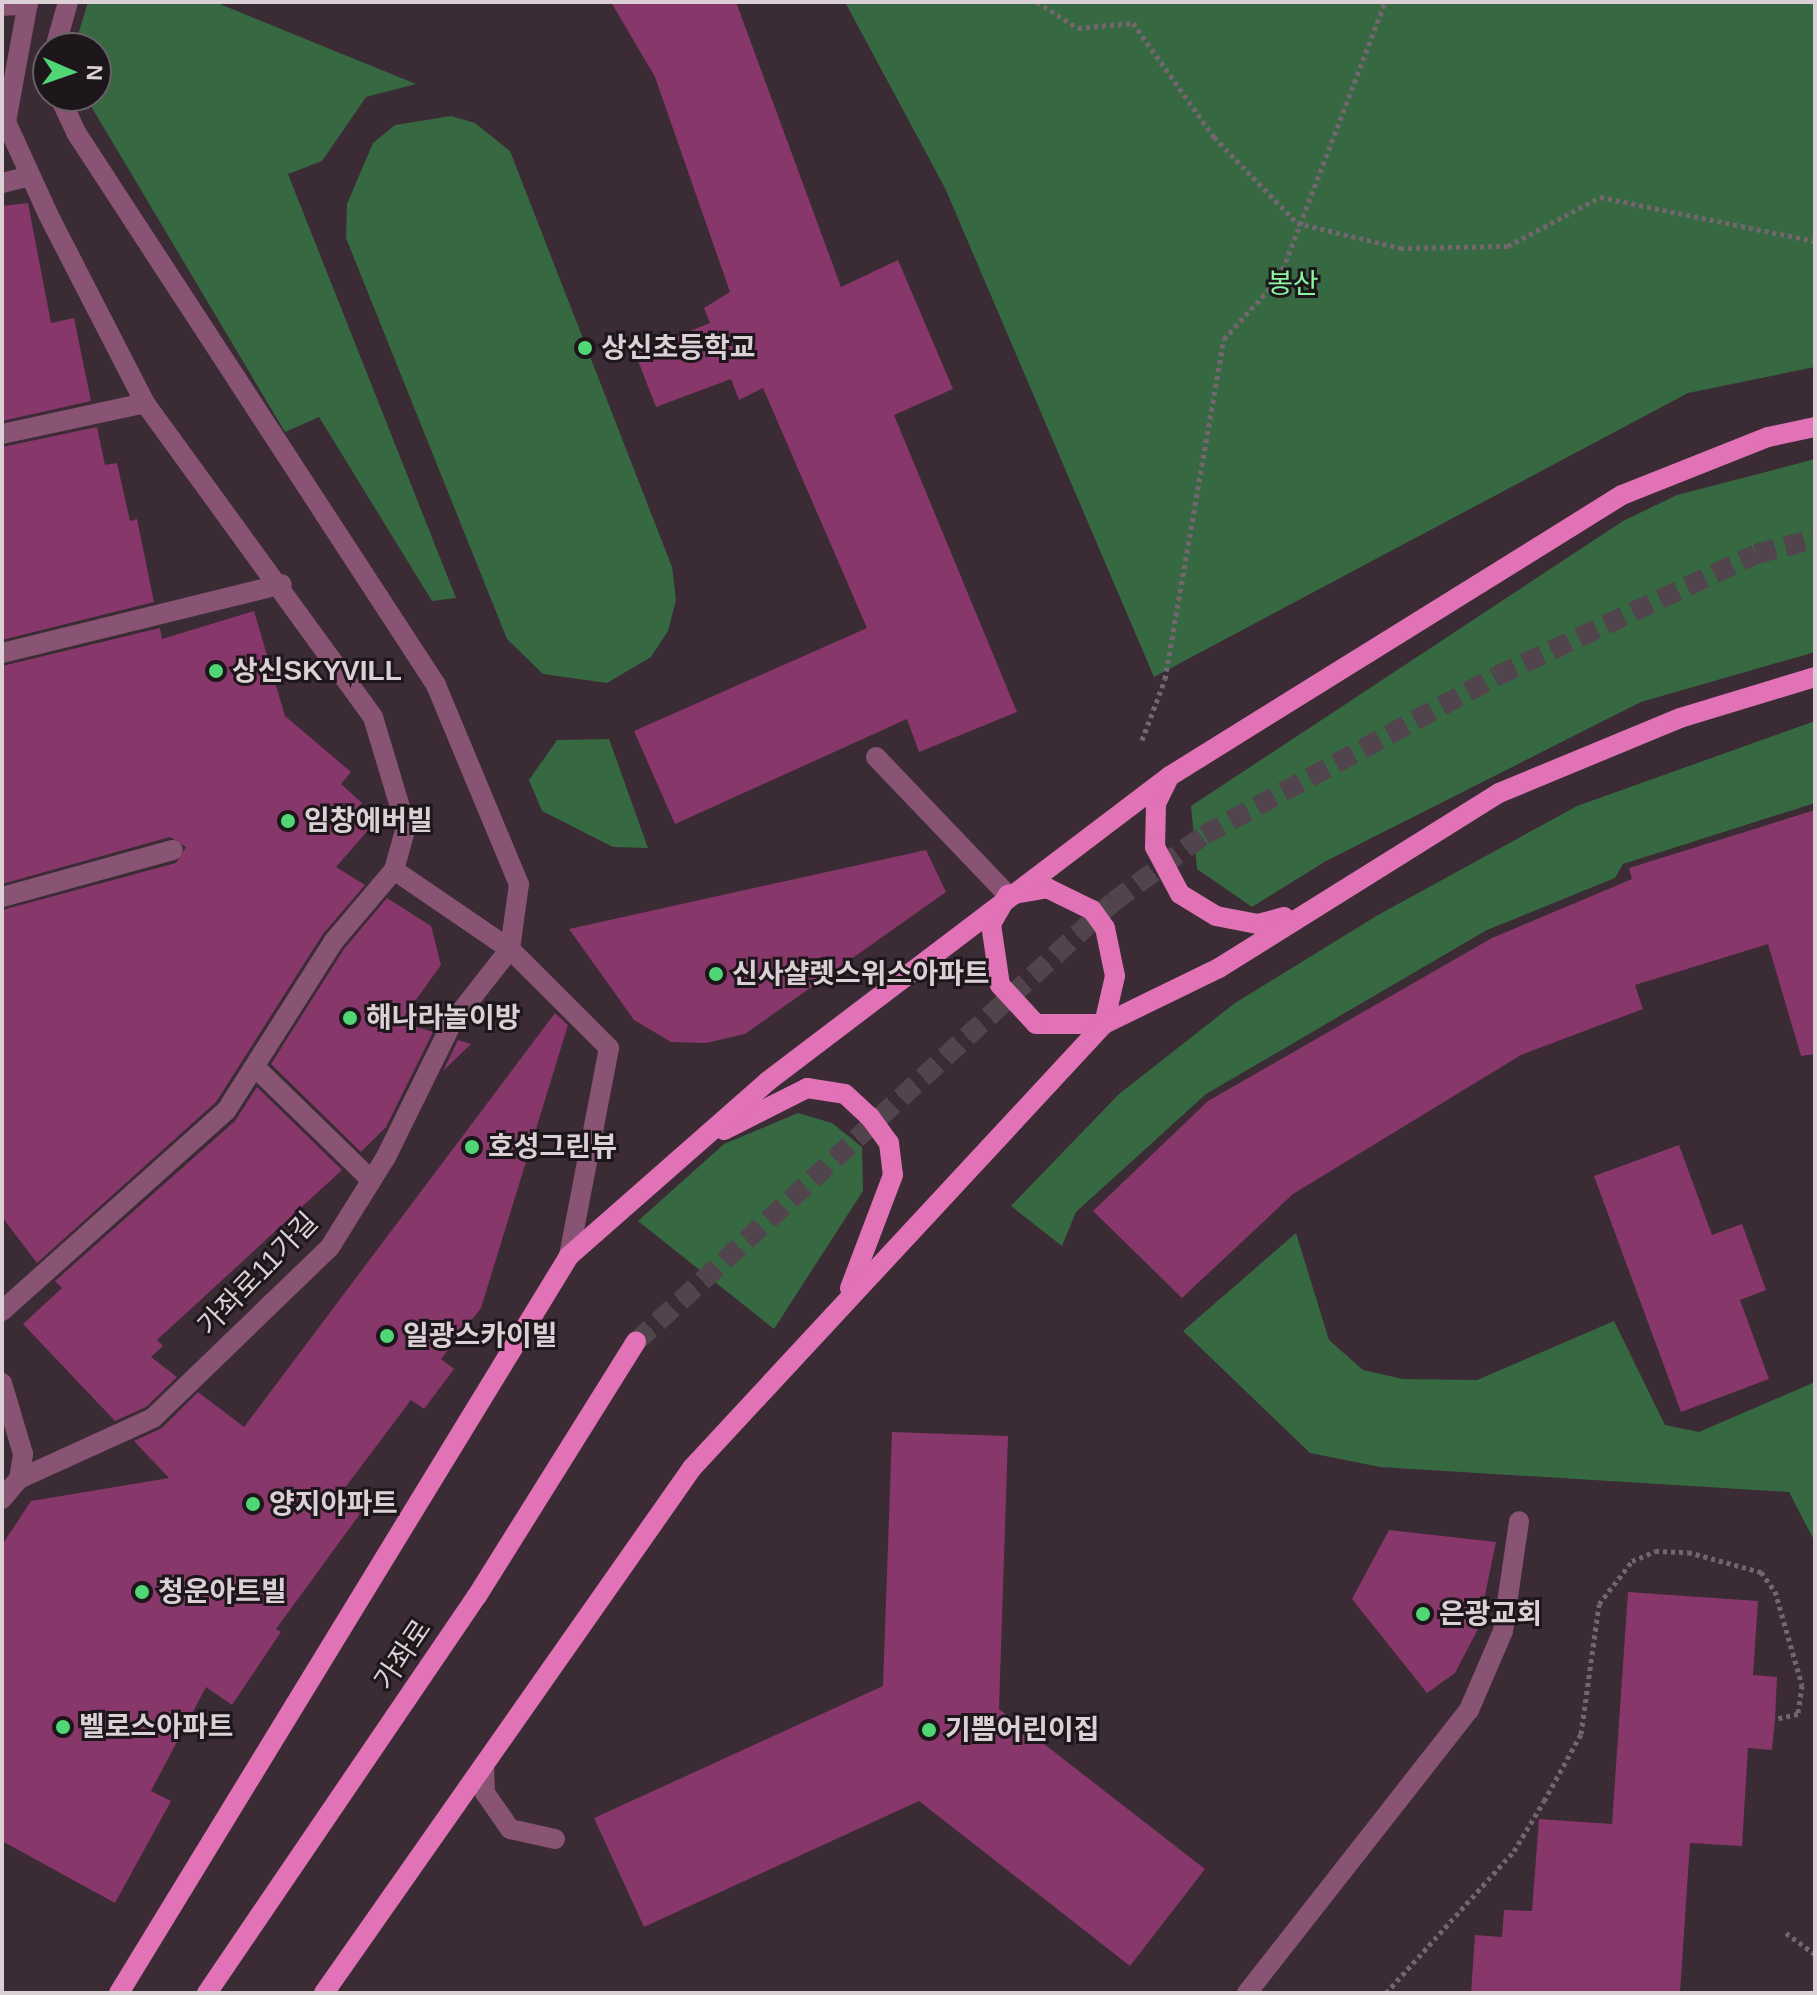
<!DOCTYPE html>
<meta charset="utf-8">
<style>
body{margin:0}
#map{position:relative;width:1817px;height:1995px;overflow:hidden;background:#3a2b34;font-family:Helvetica,"Noto Sans KR",sans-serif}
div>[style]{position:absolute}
.green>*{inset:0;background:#366841}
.building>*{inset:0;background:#873769}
.major-tunnel>*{height:20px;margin-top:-10px;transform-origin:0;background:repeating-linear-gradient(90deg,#52444c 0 20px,transparent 0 30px)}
.path>*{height:5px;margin-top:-2.5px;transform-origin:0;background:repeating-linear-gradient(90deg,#74666e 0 4px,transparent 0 8px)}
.minor>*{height:20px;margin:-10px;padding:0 10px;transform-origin:10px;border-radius:10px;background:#895473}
.major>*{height:20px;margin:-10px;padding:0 10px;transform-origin:10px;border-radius:10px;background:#e072b5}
.dots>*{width:22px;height:22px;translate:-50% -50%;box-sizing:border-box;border:4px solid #1d161a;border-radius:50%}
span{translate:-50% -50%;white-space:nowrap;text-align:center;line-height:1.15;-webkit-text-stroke:6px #1d161a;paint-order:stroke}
.park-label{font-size:28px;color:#8af6a0}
.poi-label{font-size:28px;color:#dad0d5;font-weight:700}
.left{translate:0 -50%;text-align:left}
.street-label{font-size:28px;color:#dad0d5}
.frame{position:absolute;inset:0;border:4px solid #dad0d5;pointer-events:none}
.north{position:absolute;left:32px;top:32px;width:80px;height:80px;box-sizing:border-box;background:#1d161a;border:2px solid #696065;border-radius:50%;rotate:92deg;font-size:22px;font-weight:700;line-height:32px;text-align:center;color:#dad0d5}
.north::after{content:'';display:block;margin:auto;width:28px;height:36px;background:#50d674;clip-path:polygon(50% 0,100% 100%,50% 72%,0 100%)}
</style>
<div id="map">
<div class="green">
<i style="clip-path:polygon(88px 2px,215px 2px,416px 84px,366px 97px,322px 161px,288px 174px,456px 598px,432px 601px,319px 417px,285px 432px,85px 96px,96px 96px,96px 48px,74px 48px)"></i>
<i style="clip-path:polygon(845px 2px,1815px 2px,1815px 367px,1688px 393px,1154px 677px,945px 188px)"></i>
<i style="clip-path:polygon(451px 116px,475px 123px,510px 151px,672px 567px,676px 600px,668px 631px,651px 657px,607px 683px,543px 674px,507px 639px,346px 238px,347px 204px,373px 143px,395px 125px)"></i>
<i style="clip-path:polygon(1815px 459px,1815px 652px,1641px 702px,1326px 861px,1252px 907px,1197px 869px,1191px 806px,1623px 521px,1677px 495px)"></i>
<i style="clip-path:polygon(1815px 721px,1815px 803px,1623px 864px,1615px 878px,1487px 930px,1206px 1094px,1076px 1212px,1062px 1246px,1011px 1206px,1119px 1094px,1235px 1003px,1378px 915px,1577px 806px)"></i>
<i style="clip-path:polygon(609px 739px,648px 848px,613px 847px,542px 811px,529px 780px,557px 740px)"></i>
<i style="clip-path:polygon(798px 1113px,832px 1123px,862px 1147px,863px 1191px,774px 1329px,638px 1221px,724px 1144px)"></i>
<i style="clip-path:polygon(1296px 1233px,1329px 1340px,1363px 1370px,1403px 1379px,1477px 1380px,1614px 1321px,1665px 1425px,1699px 1432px,1815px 1382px,1815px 1542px,1789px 1492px,1380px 1467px,1310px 1453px,1183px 1331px)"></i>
</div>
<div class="building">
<i style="clip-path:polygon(611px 2px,736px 2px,841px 287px,898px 260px,953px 389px,894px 415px,1017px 712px,919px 752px,907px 719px,675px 824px,634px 731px,867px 628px,763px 388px,739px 400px,731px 379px,656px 407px,635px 353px,710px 323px,704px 308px,730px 292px,655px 77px)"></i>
<i style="clip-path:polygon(28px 203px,51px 323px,74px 318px,91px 401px,2px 421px,2px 206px)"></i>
<i style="clip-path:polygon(97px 427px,105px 465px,117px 463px,130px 521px,137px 519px,154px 602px,2px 640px,2px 447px)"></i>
<i style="clip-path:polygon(254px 611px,285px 716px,351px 772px,341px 784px,362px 803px,352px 814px,369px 829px,336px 867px,365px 885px,323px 934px,216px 1102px,37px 1263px,2px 1217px,2px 910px,176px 863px,186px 847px,170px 837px,2px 884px,2px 666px,160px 628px,162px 639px)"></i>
<i style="clip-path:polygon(1815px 810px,1815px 1054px,1801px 1056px,1768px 944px,1635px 985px,1643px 1009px,1521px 1055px,1293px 1194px,1182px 1298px,1093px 1211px,1208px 1101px,1492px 938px,1632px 879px,1629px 868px)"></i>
<i style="clip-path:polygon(926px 850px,946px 892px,745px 1034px,706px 1043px,671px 1042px,634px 1020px,569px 929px)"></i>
<i style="clip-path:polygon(387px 898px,431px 926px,441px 965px,400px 1022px,433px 1032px,386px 1127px,361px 1152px,271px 1064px,344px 949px)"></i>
<i style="clip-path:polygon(555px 1013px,568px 1025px,481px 1308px,441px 1359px,454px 1369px,424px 1409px,411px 1400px,338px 1497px,360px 1514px,276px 1629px,281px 1632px,232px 1705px,206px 1687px,151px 1791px,171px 1801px,115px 1903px,2px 1841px,2px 1545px,31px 1501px,169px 1478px,134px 1441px,162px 1428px,198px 1392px,244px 1427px)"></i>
<i style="clip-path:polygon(458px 1040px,471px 1044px,443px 1071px)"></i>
<i style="clip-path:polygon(257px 1087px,342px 1170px,157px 1340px,163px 1346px,151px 1357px,177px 1377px,146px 1407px,115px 1421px,23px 1324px,62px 1288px,55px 1281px,235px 1121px)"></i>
<i style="clip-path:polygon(1679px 1145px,1712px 1235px,1742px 1224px,1766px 1290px,1740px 1300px,1769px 1379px,1681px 1412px,1594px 1176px)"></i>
<i style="clip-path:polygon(892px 1432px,1008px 1436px,999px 1709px,1205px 1869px,1130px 1966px,919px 1801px,644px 1927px,594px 1818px,883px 1686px)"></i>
<i style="clip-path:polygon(1389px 1530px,1496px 1542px,1478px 1629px,1455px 1673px,1427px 1693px,1352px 1599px)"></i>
<i style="clip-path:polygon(1628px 1592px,1758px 1601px,1753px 1675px,1777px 1677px,1775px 1719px,1772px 1750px,1748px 1748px,1742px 1846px,1690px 1843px,1680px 1993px,1471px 1993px,1475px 1935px,1502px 1937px,1504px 1910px,1532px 1911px,1539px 1819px,1612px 1824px)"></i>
</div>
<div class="major-tunnel">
<i style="left:636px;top:1342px;width:649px;rotate:-42.69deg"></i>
<i style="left:1113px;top:902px;width:113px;rotate:-36.4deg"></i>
<i style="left:1204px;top:835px;width:333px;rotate:-28.5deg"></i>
<i style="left:1497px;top:676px;width:286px;rotate:-25.2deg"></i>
<i style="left:1756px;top:554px;width:61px;rotate:-14.3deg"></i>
</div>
<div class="path">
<i style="left:1037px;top:2px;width:49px;rotate:32.4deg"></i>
<i style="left:1078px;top:28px;width:55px;rotate:-5.2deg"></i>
<i style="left:1133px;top:23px;width:140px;rotate:54.6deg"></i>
<i style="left:1214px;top:137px;width:120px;rotate:46deg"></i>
<i style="left:1297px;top:223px;width:106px;rotate:13.6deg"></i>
<i style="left:1400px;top:248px;width:108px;rotate:-1.1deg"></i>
<i style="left:1508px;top:246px;width:104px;rotate:-28deg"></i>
<i style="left:1600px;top:197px;width:219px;rotate:11.6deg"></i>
<i style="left:1142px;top:740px;width:65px;rotate:-69.3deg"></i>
<i style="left:1165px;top:679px;width:345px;rotate:-80.2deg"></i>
<i style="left:1224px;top:339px;width:84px;rotate:-47.9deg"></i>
<i style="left:1280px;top:277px;width:294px;rotate:-69.1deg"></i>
<i style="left:1786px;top:1933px;width:36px;rotate:36deg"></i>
<i style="left:1386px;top:1993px;width:191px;rotate:-48deg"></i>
<i style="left:1514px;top:1851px;width:58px;rotate:-59deg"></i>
<i style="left:1544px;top:1801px;width:77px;rotate:-61.1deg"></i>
<i style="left:1581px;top:1734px;width:131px;rotate:-82.1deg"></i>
<i style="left:1599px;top:1604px;width:54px;rotate:-52.5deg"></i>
<i style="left:1632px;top:1561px;width:25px;rotate:-23deg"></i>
<i style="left:1655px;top:1551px;width:33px;rotate:2deg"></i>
<i style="left:1688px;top:1552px;width:76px;rotate:15.3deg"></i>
<i style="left:1761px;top:1572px;width:24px;rotate:54deg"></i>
<i style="left:1775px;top:1591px;width:98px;rotate:74deg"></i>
<i style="left:1802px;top:1685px;width:29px;rotate:98deg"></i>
<i style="left:1798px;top:1714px;width:24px;rotate:168deg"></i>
<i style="left:1814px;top:1993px;width:2px;rotate:-63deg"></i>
</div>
<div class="minor">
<i style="left:2px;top:6px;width:26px;rotate:-4deg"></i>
<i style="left:55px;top:48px;width:48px;rotate:-74.2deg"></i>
<i style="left:59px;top:96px;width:42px;rotate:64.7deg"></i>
<i style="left:77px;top:134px;width:658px;rotate:56.91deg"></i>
<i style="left:436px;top:685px;width:216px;rotate:67.4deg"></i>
<i style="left:519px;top:884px;width:66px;rotate:97.9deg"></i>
<i style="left:2px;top:183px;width:29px;rotate:-14deg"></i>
<i style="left:2px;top:434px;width:146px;rotate:-12.2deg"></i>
<i style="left:2px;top:653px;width:288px;rotate:-13.8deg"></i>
<i style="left:876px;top:757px;width:191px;rotate:46.3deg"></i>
<i style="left:394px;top:870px;width:140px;rotate:34.3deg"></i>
<i style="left:510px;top:949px;width:140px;rotate:45deg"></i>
<i style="left:609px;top:1048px;width:212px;rotate:100.9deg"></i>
<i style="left:2px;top:897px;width:177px;rotate:-15.4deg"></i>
<i style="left:258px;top:1070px;width:158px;rotate:44.2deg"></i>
<i style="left:2px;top:1311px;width:300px;rotate:-41.8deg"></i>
<i style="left:226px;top:1111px;width:201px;rotate:-57.6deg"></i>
<i style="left:334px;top:941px;width:93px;rotate:-49.8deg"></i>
<i style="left:394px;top:870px;width:45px;rotate:-74.4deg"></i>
<i style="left:406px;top:827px;width:115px;rotate:-106.7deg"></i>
<i style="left:373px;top:717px;width:388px;rotate:-126deg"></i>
<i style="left:145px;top:403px;width:212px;rotate:-117.2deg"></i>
<i style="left:48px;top:214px;width:101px;rotate:-114.5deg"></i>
<i style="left:6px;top:122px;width:122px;rotate:-79.6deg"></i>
<i style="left:2px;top:1383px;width:74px;rotate:73.5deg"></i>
<i style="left:23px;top:1454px;width:25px;rotate:99deg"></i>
<i style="left:2px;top:1499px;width:26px;rotate:-50deg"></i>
<i style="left:19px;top:1479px;width:147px;rotate:-24.5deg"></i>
<i style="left:153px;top:1418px;width:246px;rotate:-44deg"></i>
<i style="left:330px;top:1247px;width:106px;rotate:-58.1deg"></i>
<i style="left:386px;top:1157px;width:149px;rotate:-63.8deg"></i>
<i style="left:452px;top:1023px;width:94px;rotate:-51.9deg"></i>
<i style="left:484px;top:1765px;width:28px;rotate:88deg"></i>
<i style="left:485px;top:1793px;width:44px;rotate:55.2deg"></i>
<i style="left:510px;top:1829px;width:46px;rotate:12.5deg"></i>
<i style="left:1247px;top:1993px;width:360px;rotate:-51.9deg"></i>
<i style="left:1469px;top:1710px;width:86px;rotate:-66.7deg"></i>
<i style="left:1503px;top:1631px;width:111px;rotate:-81.7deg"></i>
</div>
<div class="major">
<i style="left:1168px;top:779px;width:28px;rotate:116deg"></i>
<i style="left:1156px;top:804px;width:43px;rotate:91.3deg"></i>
<i style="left:1155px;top:847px;width:53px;rotate:62deg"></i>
<i style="left:1180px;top:894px;width:42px;rotate:31.4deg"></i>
<i style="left:1216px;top:916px;width:43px;rotate:10.8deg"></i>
<i style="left:1258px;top:924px;width:27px;rotate:-15deg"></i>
<i style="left:1047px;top:888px;width:50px;rotate:26.1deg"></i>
<i style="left:1092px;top:910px;width:22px;rotate:54deg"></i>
<i style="left:1105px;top:928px;width:49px;rotate:78.2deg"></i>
<i style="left:1115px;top:976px;width:49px;rotate:102.9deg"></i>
<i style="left:1104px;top:1024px;width:68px;rotate:180deg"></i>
<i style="left:1036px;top:1024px;width:53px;rotate:-132.7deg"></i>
<i style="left:1000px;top:985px;width:62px;rotate:-98.4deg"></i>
<i style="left:991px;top:924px;width:34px;rotate:-60deg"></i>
<i style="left:1008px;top:895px;width:40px;rotate:-10deg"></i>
<i style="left:724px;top:1130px;width:93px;rotate:-26.8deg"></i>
<i style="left:807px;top:1088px;width:38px;rotate:9deg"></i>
<i style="left:845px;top:1094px;width:34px;rotate:43deg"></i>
<i style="left:870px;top:1117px;width:32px;rotate:54deg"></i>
<i style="left:889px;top:1143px;width:32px;rotate:83deg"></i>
<i style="left:893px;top:1175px;width:121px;rotate:110.8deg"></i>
<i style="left:119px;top:1993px;width:864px;rotate:-58.59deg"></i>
<i style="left:569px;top:1256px;width:265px;rotate:-41.3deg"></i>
<i style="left:768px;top:1081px;width:505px;rotate:-37.19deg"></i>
<i style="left:1170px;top:776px;width:532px;rotate:-31.87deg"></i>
<i style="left:1622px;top:495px;width:157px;rotate:-21.7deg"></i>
<i style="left:1768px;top:437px;width:48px;rotate:-12deg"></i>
<i style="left:207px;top:1993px;width:480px;rotate:-55.8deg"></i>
<i style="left:477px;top:1596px;width:300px;rotate:-58deg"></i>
<i style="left:324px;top:1993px;width:641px;rotate:-54.97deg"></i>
<i style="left:692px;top:1468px;width:606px;rotate:-47.14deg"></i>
<i style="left:1104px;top:1024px;width:128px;rotate:-26deg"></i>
<i style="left:1219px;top:968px;width:330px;rotate:-32deg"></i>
<i style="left:1499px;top:793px;width:196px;rotate:-22.5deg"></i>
<i style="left:1680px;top:718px;width:141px;rotate:-16.9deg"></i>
</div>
<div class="dots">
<i style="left:585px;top:348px;background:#50d674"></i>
<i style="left:216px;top:671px;background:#50d674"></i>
<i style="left:288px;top:821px;background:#50d674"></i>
<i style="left:716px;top:974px;background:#50d674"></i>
<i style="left:350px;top:1018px;background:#50d674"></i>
<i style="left:472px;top:1147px;background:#50d674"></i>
<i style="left:387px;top:1336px;background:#50d674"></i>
<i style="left:253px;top:1504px;background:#50d674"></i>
<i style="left:142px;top:1592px;background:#50d674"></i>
<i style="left:1423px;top:1614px;background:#50d674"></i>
<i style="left:63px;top:1727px;background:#50d674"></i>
<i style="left:929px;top:1730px;background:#50d674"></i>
</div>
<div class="park-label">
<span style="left:1293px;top:284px">봉산</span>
</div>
<div class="poi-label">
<span class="left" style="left:601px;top:348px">상신초등학교</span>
<span class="left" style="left:232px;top:671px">상신SKYVILL</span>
<span class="left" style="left:304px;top:821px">임창에버빌</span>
<span class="left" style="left:732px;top:974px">신사샬렛스위스아파트</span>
<span class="left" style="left:366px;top:1018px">해나라놀이방</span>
<span class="left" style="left:488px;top:1147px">호성그린뷰</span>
<span class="left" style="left:403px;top:1336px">일광스카이빌</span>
<span class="left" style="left:269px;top:1504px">양지아파트</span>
<span class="left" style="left:158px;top:1592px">청운아트빌</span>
<span class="left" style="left:1439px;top:1614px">은광교회</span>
<span class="left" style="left:79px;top:1727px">벨로스아파트</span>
<span class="left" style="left:945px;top:1730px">기쁨어린이집</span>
</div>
<div class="street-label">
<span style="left:258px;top:1274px;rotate:-46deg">가좌로11가길</span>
<span style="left:403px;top:1655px;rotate:-56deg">가좌로</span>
</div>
<div class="frame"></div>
<div class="north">N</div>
</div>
